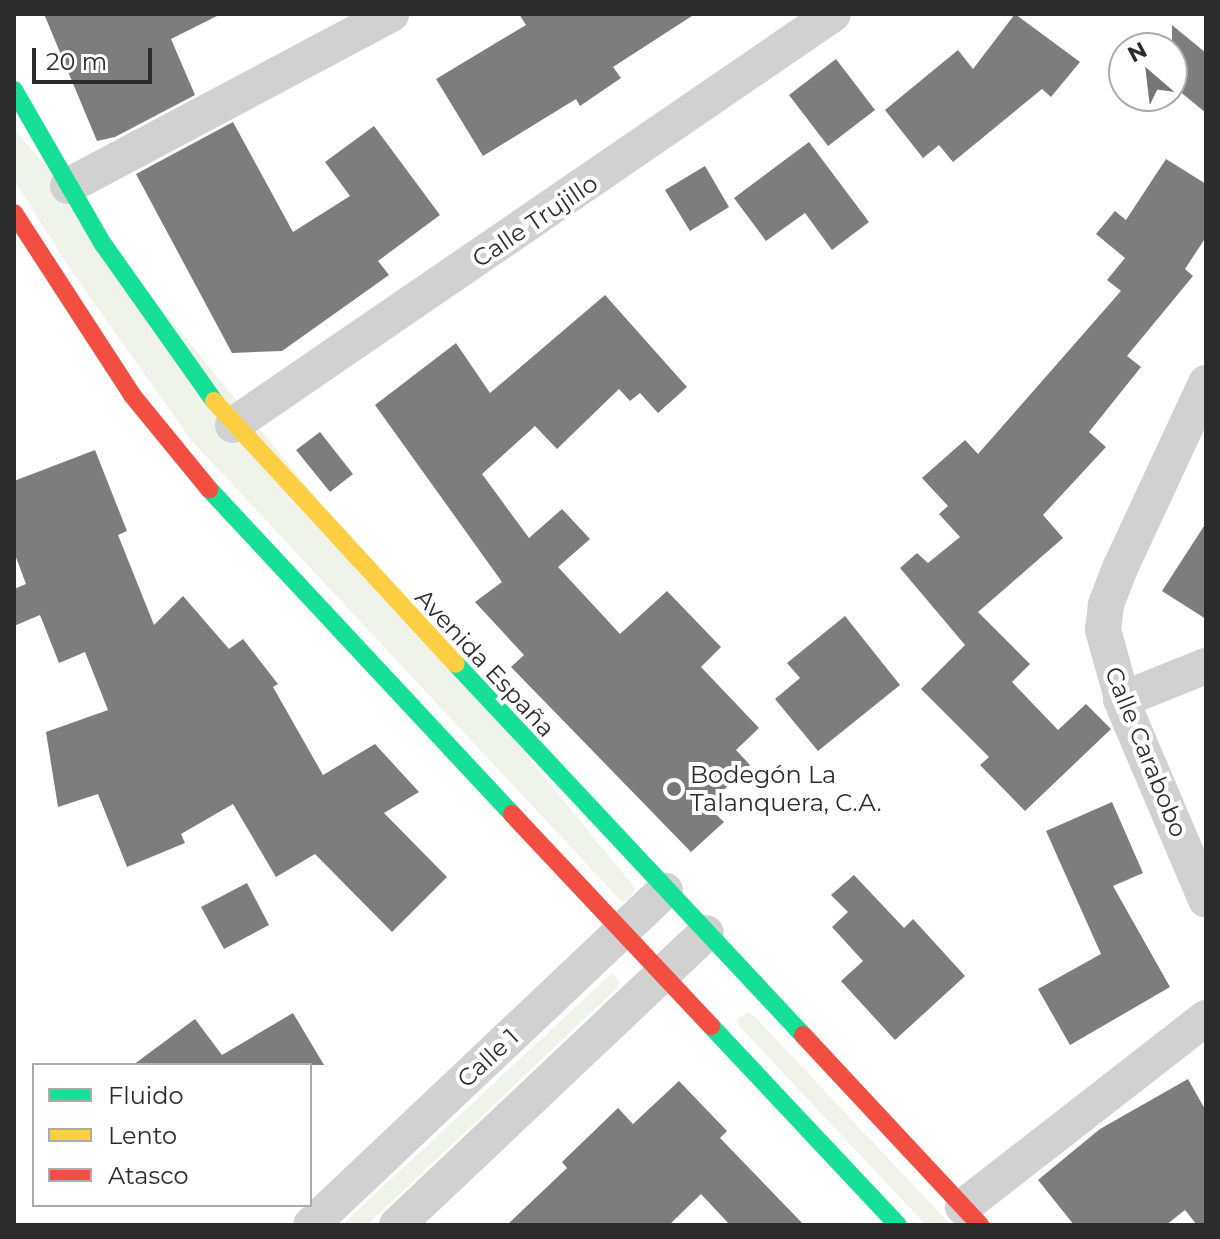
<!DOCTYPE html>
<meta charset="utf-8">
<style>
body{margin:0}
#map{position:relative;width:1220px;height:1239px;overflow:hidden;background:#fff;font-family:Montserrat,sans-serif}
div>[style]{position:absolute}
.green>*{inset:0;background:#eff3ea}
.building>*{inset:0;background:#7d7d7d}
.street>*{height:36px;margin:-18px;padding:0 18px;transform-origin:18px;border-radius:18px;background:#d1d1d1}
.fast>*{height:18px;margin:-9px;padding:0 9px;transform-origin:9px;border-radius:9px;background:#16e098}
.slow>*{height:18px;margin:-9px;padding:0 9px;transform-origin:9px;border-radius:9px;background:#ffcf43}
.jam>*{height:18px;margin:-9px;padding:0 9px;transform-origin:9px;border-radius:9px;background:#f24e42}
.dots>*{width:22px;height:22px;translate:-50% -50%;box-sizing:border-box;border:4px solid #fff;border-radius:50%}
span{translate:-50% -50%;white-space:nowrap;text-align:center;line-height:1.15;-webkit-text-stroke:8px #fff;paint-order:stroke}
.street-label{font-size:24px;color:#2c2c2c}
.poi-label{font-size:24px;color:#2c2c2c}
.left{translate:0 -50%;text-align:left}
.frame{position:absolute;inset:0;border:16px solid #2c2c2c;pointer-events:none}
.legend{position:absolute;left:32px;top:1063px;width:280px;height:144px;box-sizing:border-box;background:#fff;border:2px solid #ababab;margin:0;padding:10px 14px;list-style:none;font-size:24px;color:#2c2c2c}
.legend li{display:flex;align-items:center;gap:16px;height:40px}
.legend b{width:40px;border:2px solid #ababab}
.north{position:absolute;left:1108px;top:32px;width:80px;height:80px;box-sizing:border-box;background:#fff;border:2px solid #ababab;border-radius:50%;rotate:332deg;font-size:22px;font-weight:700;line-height:32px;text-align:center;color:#2c2c2c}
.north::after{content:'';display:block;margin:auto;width:28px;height:36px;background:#767676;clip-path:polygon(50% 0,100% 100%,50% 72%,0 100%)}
.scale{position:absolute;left:32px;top:48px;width:120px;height:36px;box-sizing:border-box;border:4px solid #2c2c2c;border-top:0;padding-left:10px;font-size:24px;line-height:28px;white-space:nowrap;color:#2c2c2c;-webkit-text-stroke:6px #fff;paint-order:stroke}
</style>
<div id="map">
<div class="green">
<i style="clip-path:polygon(14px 128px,635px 888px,629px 900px,622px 902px,191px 440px,68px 266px,16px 183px)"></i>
<i style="clip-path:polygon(612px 973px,620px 982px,617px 988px,367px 1225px,342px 1225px)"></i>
<i style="clip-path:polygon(747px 1012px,753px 1015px,951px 1225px,926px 1225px,740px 1027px,737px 1020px)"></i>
</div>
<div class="building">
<i style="clip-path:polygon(44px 14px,221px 14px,171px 39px,195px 95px,115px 137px,97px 141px)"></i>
<i style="clip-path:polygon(519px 14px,695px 14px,613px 67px,621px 78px,580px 106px,576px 99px,483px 156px,436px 79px,526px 25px)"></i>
<i style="clip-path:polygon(1015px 14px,1080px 62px,1051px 97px,1042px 89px,953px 162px,939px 145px,923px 158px,885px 110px,958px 50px,973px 69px)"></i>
<i style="clip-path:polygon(1172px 25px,1206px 53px,1206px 113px,1172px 85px)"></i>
<i style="clip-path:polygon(836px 59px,875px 110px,828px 146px,789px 95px)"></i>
<i style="clip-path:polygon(233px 122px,293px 232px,350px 196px,325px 162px,374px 126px,440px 215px,378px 261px,389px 275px,282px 351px,232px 353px,136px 174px)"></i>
<i style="clip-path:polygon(809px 142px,869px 222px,832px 250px,805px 213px,766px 241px,734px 198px)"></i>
<i style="clip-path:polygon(1166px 159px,1206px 184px,1206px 237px,1185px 269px,1193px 276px,1127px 356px,1141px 367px,1089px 432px,1106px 447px,1043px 515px,1063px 538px,978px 612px,1030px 664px,1012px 682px,1058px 730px,1086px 704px,1111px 729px,1025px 811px,980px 765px,989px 757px,921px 689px,965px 645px,900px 568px,917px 553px,928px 563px,960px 537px,939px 514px,948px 506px,922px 478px,965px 440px,978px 454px,1121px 291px,1107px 280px,1125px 258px,1096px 234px,1115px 211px,1126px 220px)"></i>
<i style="clip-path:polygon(705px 166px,729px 207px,690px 231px,665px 190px)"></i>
<i style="clip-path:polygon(605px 295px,687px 387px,658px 413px,640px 393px,630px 401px,619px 389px,557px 449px,535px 426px,482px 474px,529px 538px,562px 509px,590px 539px,558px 567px,620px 634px,667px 591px,721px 647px,701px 667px,759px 728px,736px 750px,750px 765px,707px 806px,724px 822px,691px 852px,511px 667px,524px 655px,475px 602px,502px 582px,375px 405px,456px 343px,490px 393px)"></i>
<i style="clip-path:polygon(320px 432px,353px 474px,330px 492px,296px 450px)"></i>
<i style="clip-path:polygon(95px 450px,127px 531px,118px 535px,154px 625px,183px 596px,229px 649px,243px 639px,278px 684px,273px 687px,323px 775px,375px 744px,419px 792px,384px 813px,447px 877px,392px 932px,315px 854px,276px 877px,233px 804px,181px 834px,185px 843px,127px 867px,98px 794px,58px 807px,46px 732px,108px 710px,85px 652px,59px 663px,40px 615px,14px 626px,14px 589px,26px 584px,14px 552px,14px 481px)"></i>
<i style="clip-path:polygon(1206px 523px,1206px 619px,1162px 591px)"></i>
<i style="clip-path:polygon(845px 616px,900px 685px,818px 751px,775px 699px,800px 678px,787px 663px)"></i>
<i style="clip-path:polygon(1112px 802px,1143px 873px,1113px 886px,1170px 987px,1070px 1045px,1038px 989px,1101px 954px,1046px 831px)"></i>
<i style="clip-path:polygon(854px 875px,904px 928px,913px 919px,965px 976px,895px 1040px,841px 981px,863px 961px,832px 927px,848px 912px,831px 895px)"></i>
<i style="clip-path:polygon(247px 883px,269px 925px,224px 949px,201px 907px)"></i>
<i style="clip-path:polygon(293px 1013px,324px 1065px,133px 1065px,195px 1019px,222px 1055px)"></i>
<i style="clip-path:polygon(1188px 1079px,1206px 1111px,1206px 1225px,1197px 1225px,1185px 1210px,1166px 1225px,1074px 1225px,1038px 1180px,1100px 1129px)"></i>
<i style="clip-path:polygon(679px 1081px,727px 1131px,720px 1138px,804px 1225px,730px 1225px,701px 1194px,669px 1225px,507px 1225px,567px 1168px,562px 1162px,618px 1108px,633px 1124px)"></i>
</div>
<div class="street">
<i style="left:68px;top:186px;width:366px;rotate:-28deg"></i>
<i style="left:1206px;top:383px;width:204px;rotate:114.9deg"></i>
<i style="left:1120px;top:568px;width:40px;rotate:111deg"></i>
<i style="left:1106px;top:605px;width:25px;rotate:97deg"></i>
<i style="left:1103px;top:630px;width:82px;rotate:74.4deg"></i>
<i style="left:1125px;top:709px;width:207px;rotate:67deg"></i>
<i style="left:233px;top:425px;width:727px;rotate:-34.41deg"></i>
<i style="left:1121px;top:700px;width:92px;rotate:-21.8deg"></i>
<i style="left:963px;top:1207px;width:308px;rotate:-37.9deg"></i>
<i style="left:311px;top:1225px;width:487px;rotate:-43.4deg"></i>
<i style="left:397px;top:1225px;width:425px;rotate:-43.4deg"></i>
</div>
<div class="fast">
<i style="left:14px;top:90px;width:178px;rotate:60deg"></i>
<i style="left:103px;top:244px;width:192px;rotate:54.7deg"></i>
<i style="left:209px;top:489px;width:444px;rotate:47deg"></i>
<i style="left:456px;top:664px;width:508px;rotate:46.91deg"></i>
<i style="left:711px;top:1026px;width:273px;rotate:46.8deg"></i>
</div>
<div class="slow">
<i style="left:214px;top:401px;width:357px;rotate:47.4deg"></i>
</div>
<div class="jam">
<i style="left:14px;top:213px;width:217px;rotate:57deg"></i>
<i style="left:132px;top:395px;width:122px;rotate:50.7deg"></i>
<i style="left:512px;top:814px;width:291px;rotate:46.8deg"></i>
<i style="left:803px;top:1035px;width:260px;rotate:47deg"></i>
</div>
<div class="dots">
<i style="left:674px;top:789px;background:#767676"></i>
</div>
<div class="street-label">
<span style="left:535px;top:221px;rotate:-34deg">Calle Trujillo</span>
<span style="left:485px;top:663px;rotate:47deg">Avenida España</span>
<span style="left:1146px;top:752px;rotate:68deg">Calle Carabobo</span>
<span style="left:488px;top:1058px;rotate:-43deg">Calle 1</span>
</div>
<div class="poi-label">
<span class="left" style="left:690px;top:789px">Bodegón La<br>Talanquera, C.A.</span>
</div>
<div class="frame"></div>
<ul class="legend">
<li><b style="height:10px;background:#16e098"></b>Fluido</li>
<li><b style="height:10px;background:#ffcf43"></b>Lento</li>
<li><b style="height:10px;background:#f24e42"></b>Atasco</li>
</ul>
<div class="north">N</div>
<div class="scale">20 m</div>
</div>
